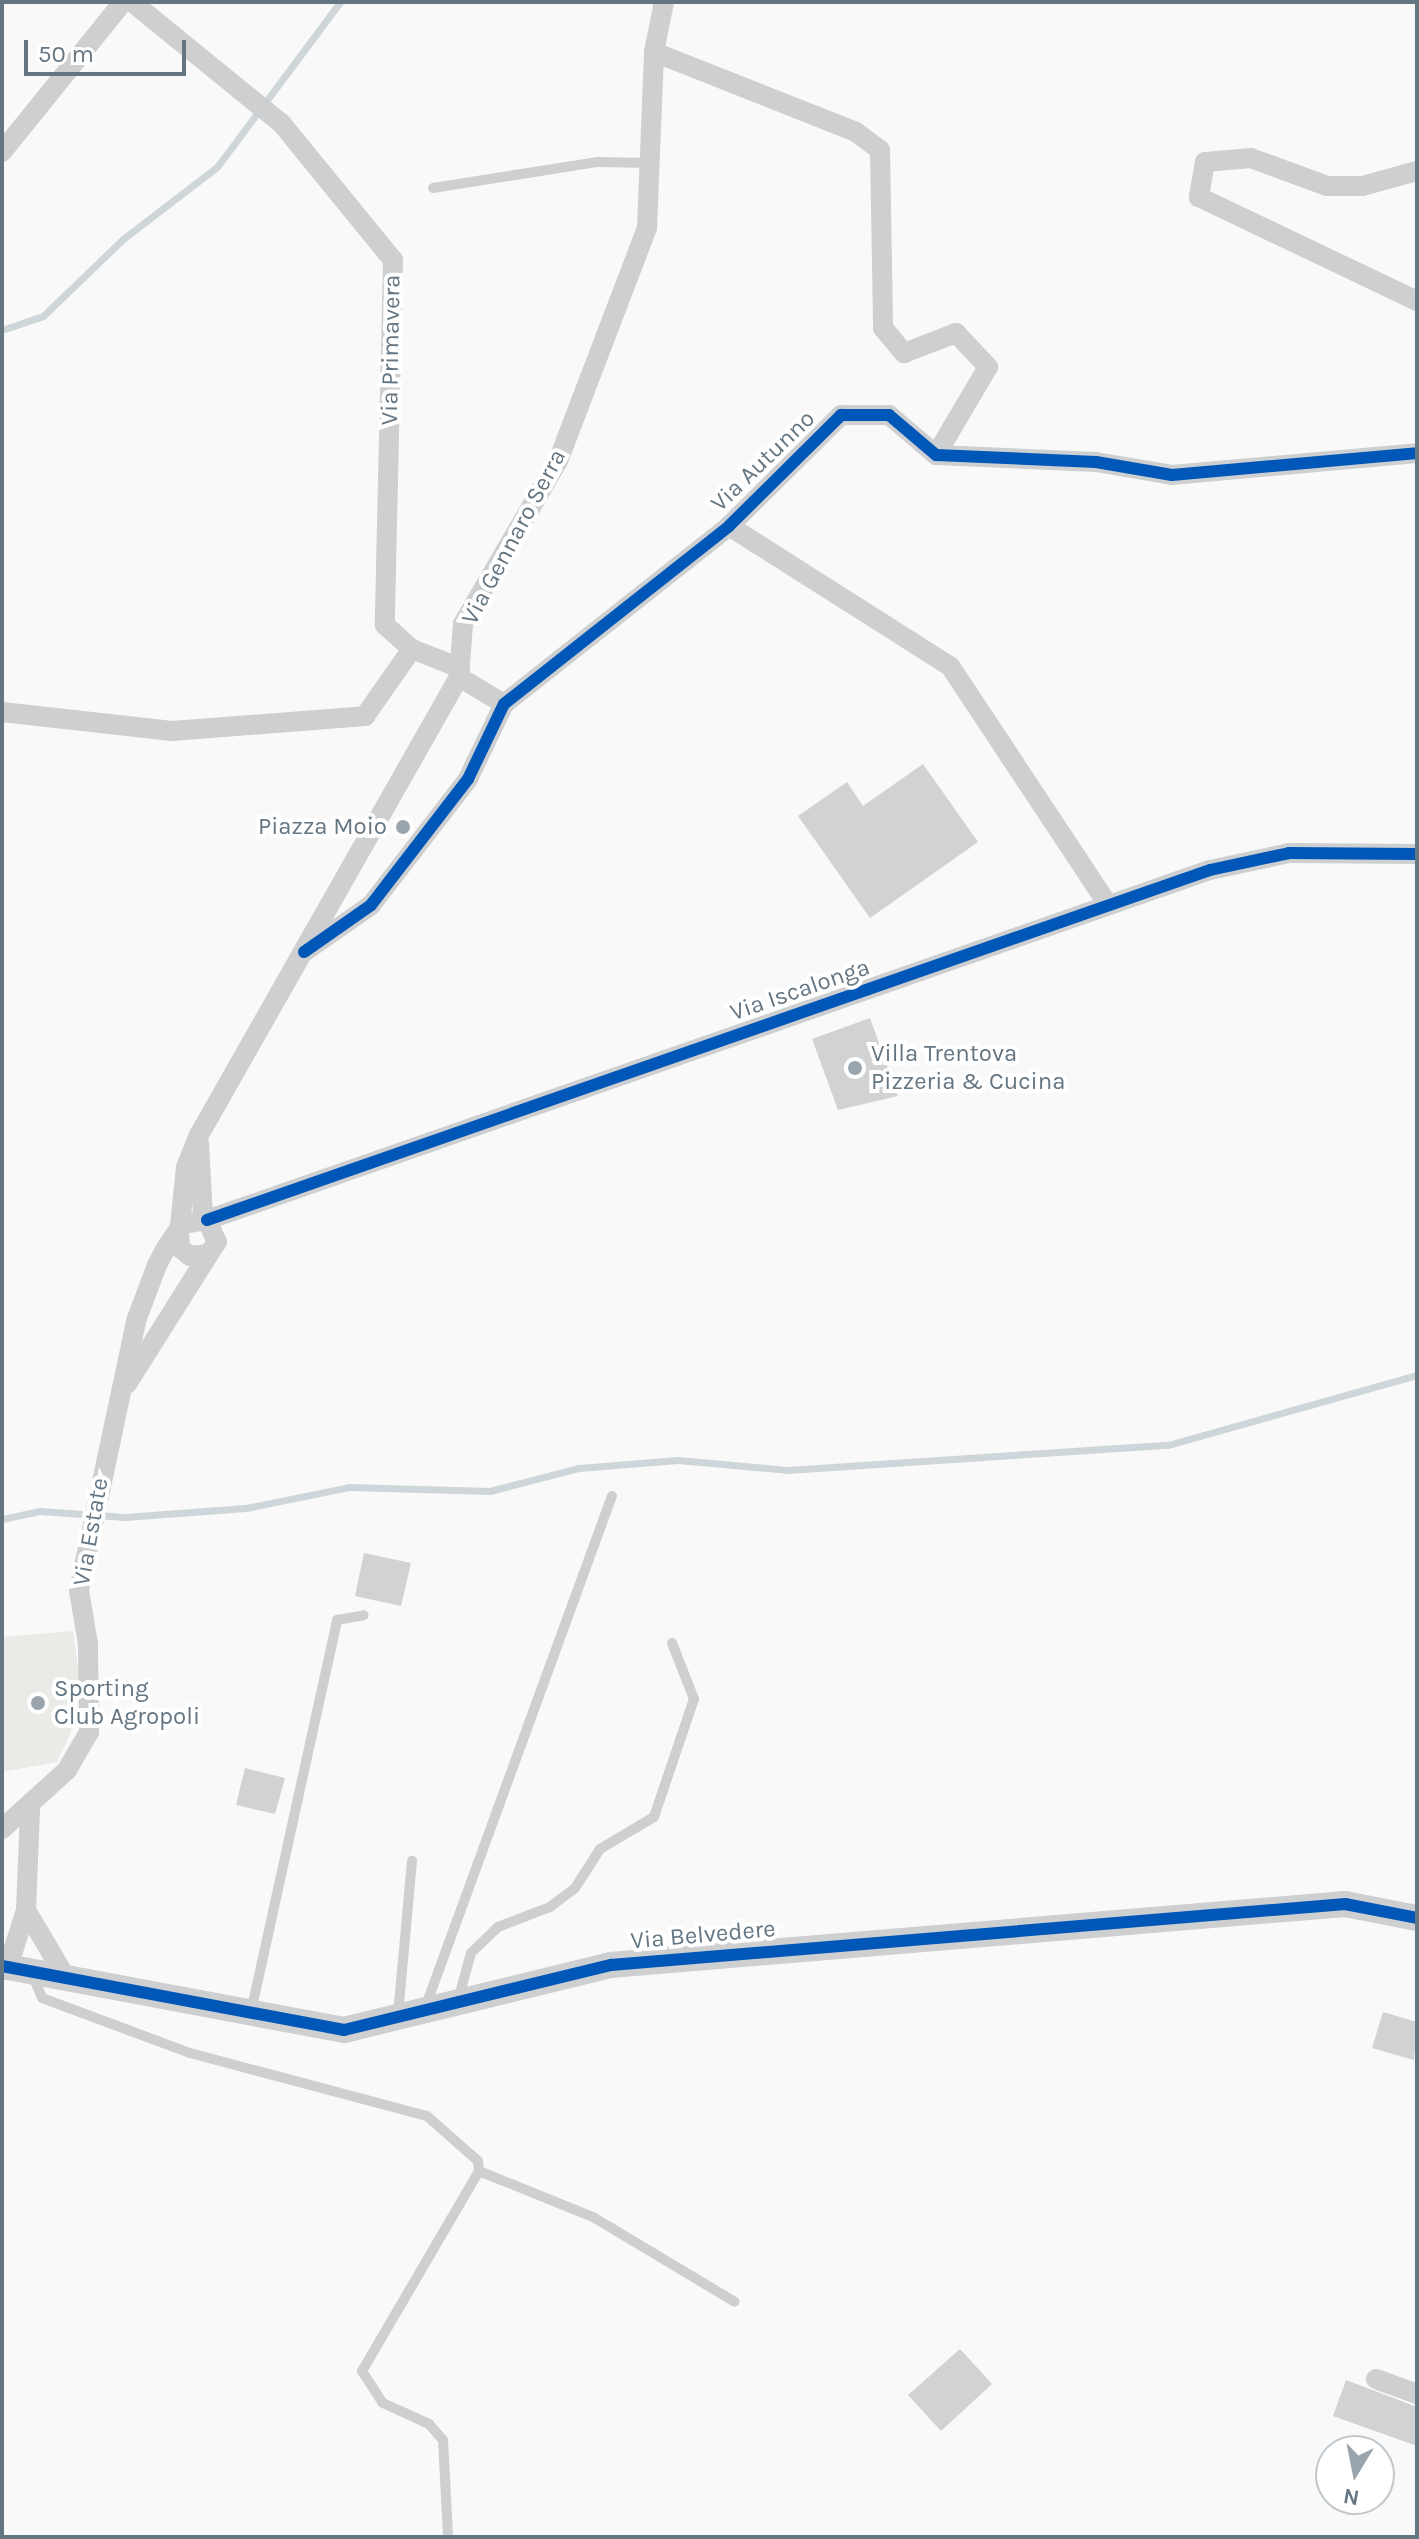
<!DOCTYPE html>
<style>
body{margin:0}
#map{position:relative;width:1419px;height:2539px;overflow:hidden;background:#f9f9f9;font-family:Karla,sans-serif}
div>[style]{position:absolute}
.green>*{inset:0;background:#e8ebe6}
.stream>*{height:7px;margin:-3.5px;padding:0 3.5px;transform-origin:3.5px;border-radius:3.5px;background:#ced6d9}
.building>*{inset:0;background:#d0d2d3}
.service>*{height:10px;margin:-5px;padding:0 5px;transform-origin:5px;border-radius:5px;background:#cecfd0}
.minor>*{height:20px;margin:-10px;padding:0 10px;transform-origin:10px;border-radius:10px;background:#cecfd0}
.tertiary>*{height:26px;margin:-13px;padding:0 13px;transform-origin:13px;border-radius:13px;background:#cecfd0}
.cycleway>*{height:12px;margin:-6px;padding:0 6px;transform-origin:6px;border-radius:6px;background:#0057b8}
.dots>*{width:22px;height:22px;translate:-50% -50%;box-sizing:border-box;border:4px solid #fff;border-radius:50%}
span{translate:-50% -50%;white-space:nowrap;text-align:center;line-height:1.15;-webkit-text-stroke:8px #fff;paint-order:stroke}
.street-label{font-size:24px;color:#657683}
.poi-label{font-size:24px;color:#657683}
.right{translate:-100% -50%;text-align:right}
.left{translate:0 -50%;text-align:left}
.frame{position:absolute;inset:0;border:4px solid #657683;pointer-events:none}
.north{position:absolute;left:1315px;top:2435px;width:80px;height:80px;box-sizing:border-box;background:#fff;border:2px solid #c1c8cd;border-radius:50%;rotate:190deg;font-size:22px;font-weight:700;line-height:32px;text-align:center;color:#657683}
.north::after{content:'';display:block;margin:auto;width:28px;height:36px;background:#99a4ac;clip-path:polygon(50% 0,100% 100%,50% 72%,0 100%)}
.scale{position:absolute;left:24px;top:40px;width:162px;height:36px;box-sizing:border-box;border:4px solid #657683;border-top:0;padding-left:10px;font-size:24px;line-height:28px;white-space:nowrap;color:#657683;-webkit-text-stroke:6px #fff;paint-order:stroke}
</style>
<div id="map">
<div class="green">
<i style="clip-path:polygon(73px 1631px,79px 1675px,71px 1732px,57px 1762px,2px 1772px,2px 1637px)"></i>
</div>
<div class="stream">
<i style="left:2px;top:330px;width:43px;rotate:-18.9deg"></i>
<i style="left:43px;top:316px;width:111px;rotate:-43.9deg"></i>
<i style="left:123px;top:239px;width:118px;rotate:-37.5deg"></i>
<i style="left:217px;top:167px;width:206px;rotate:-53.3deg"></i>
<i style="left:2px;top:1519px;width:39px;rotate:-12deg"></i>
<i style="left:40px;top:1511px;width:85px;rotate:4deg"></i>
<i style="left:125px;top:1517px;width:121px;rotate:-4.3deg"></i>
<i style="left:246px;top:1508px;width:105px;rotate:-11.5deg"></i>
<i style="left:349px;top:1487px;width:141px;rotate:1.6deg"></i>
<i style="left:490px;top:1491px;width:92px;rotate:-14.5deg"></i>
<i style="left:579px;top:1468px;width:99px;rotate:-4.6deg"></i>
<i style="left:678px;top:1460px;width:109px;rotate:5.2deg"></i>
<i style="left:787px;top:1470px;width:382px;rotate:-3.8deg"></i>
<i style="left:1168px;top:1445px;width:259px;rotate:-15.7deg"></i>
</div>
<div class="building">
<i style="clip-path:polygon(923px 764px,978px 842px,870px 918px,798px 816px,847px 782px,863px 806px)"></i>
<i style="clip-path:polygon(870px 1018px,898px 1096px,838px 1110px,812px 1039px)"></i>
<i style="clip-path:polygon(364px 1553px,411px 1563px,401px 1606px,355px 1596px)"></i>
<i style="clip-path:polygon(245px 1768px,285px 1778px,275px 1814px,236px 1805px)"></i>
<i style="clip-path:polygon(1383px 2012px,1417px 2022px,1414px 2060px,1372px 2048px)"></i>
<i style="clip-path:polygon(960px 2349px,992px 2384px,941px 2431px,908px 2395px)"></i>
<i style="clip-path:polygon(1346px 2380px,1417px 2407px,1417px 2446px,1333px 2416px)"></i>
</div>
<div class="service">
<i style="left:433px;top:188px;width:167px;rotate:-9deg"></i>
<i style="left:598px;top:162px;width:52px;rotate:1.1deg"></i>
<i style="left:32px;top:1974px;width:26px;rotate:67deg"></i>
<i style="left:42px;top:1998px;width:158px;rotate:20.4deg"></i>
<i style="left:190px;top:2053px;width:245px;rotate:14.9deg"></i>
<i style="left:427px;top:2116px;width:68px;rotate:41.4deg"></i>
<i style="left:478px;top:2161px;width:10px;rotate:84deg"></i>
<i style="left:479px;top:2171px;width:232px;rotate:120.3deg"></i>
<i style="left:362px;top:2371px;width:38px;rotate:57deg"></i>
<i style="left:383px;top:2403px;width:51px;rotate:24.5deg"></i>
<i style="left:429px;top:2424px;width:21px;rotate:49deg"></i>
<i style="left:443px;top:2440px;width:97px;rotate:87deg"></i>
<i style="left:458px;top:2000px;width:49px;rotate:-74.5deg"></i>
<i style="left:471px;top:1953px;width:37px;rotate:-44deg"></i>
<i style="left:498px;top:1927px;width:56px;rotate:-21deg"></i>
<i style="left:550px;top:1907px;width:31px;rotate:-37deg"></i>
<i style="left:575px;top:1888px;width:46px;rotate:-57.3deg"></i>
<i style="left:600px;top:1849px;width:63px;rotate:-30.7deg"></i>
<i style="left:654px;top:1817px;width:125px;rotate:-71.3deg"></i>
<i style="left:694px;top:1699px;width:60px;rotate:-111.4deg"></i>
<i style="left:425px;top:2008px;width:545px;rotate:-69.94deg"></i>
<i style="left:251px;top:2012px;width:401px;rotate:-77.6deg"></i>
<i style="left:337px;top:1620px;width:27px;rotate:-10deg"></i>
<i style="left:398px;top:2015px;width:155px;rotate:-84.8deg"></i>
<i style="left:479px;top:2171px;width:123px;rotate:22deg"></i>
<i style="left:593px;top:2217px;width:165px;rotate:30.9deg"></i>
</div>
<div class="minor">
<i style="left:132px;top:2px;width:193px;rotate:39.1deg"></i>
<i style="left:282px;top:124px;width:176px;rotate:50.8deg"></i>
<i style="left:393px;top:260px;width:365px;rotate:91.3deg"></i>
<i style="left:385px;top:625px;width:36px;rotate:42deg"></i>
<i style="left:412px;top:649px;width:52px;rotate:21.6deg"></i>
<i style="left:654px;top:52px;width:217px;rotate:21.6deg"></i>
<i style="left:856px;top:132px;width:30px;rotate:37deg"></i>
<i style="left:880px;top:150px;width:178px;rotate:89deg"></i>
<i style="left:883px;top:328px;width:33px;rotate:50deg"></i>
<i style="left:904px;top:353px;width:56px;rotate:-21deg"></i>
<i style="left:956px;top:333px;width:47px;rotate:46.7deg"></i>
<i style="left:988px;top:367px;width:102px;rotate:120.6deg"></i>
<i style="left:2px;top:152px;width:193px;rotate:-51.1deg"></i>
<i style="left:1417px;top:171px;width:57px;rotate:164.7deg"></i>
<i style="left:1362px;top:186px;width:35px;rotate:180deg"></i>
<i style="left:1327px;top:186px;width:81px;rotate:-159.8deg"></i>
<i style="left:1251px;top:158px;width:46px;rotate:175deg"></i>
<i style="left:1205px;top:162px;width:36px;rotate:100deg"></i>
<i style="left:1199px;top:197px;width:242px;rotate:25.5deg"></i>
<i style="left:729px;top:526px;width:262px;rotate:32.4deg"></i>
<i style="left:950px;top:666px;width:287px;rotate:56.5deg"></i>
<i style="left:459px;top:677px;width:52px;rotate:31deg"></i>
<i style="left:2px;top:712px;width:171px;rotate:6.4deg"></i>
<i style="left:172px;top:731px;width:194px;rotate:-4.4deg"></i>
<i style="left:365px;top:716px;width:82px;rotate:-55deg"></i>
<i style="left:304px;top:952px;width:82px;rotate:-35deg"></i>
<i style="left:371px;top:905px;width:159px;rotate:-52.4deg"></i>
<i style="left:468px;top:779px;width:83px;rotate:-64.4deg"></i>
<i style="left:504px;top:704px;width:287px;rotate:-38.3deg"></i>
<i style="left:729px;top:526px;width:158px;rotate:-44.7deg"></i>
<i style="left:841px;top:415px;width:48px"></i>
<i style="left:889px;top:415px;width:62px;rotate:40.4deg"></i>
<i style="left:936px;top:455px;width:160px;rotate:2.5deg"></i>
<i style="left:1096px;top:462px;width:77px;rotate:9.7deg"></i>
<i style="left:1172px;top:475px;width:246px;rotate:-5.1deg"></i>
<i style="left:199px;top:1143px;width:75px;rotate:86.9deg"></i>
<i style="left:207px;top:1220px;width:1062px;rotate:-19.24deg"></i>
<i style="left:1210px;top:870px;width:81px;rotate:-12.1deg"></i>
<i style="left:1289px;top:853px;width:128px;rotate:0.4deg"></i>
<i style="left:180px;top:1226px;width:59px;rotate:-84.2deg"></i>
<i style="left:186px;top:1167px;width:35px;rotate:-68deg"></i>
<i style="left:199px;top:1135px;width:527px;rotate:-60.42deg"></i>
<i style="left:459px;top:677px;width:53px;rotate:-85.7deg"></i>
<i style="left:463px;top:624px;width:189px;rotate:-59.8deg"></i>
<i style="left:558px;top:461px;width:249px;rotate:-69.1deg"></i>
<i style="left:647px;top:228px;width:176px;rotate:-87.7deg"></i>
<i style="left:654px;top:52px;width:51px;rotate:-78.7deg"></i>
<i style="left:127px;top:1384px;width:154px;rotate:-57.8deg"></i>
<i style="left:2px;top:1829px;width:88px;rotate:-42.2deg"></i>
<i style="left:67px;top:1770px;width:44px;rotate:-59.9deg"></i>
<i style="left:89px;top:1732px;width:88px;rotate:-90.7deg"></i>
<i style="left:88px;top:1644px;width:55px;rotate:-99.5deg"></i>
<i style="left:79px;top:1590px;width:275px;rotate:-78deg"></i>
<i style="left:136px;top:1321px;width:60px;rotate:-69.4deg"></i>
<i style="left:157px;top:1265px;width:19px;rotate:-62deg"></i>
<i style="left:166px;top:1248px;width:29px;rotate:-56deg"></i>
<i style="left:182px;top:1224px;width:25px;rotate:-9deg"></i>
<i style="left:207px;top:1220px;width:24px;rotate:66deg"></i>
<i style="left:217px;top:1242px;width:14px;rotate:124deg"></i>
<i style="left:209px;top:1254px;width:19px;rotate:174deg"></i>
<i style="left:190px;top:1256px;width:13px;rotate:-141deg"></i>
<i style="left:180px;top:1248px;width:19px;rotate:-93deg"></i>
<i style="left:26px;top:1910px;width:79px;rotate:59.5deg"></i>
<i style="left:2px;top:1961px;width:15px;rotate:-42deg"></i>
<i style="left:13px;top:1951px;width:43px;rotate:-72.4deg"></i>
<i style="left:26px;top:1910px;width:100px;rotate:-87.7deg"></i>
<i style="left:1376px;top:2379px;width:44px;rotate:20.1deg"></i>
</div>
<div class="tertiary">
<i style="left:2px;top:1966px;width:348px;rotate:10.6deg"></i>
<i style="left:344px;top:2030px;width:275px;rotate:-13.7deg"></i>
<i style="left:611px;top:1965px;width:737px;rotate:-4.75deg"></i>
<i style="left:1345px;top:1904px;width:73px;rotate:11deg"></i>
</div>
<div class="cycleway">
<i style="left:304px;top:952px;width:82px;rotate:-35deg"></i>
<i style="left:371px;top:905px;width:159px;rotate:-52.4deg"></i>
<i style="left:468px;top:779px;width:83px;rotate:-64.4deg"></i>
<i style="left:504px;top:704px;width:287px;rotate:-38.3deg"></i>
<i style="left:729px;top:526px;width:158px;rotate:-44.7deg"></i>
<i style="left:841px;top:415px;width:48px"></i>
<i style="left:889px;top:415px;width:62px;rotate:40.4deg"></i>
<i style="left:936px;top:455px;width:160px;rotate:2.5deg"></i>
<i style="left:1096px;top:462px;width:77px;rotate:9.7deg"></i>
<i style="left:1172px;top:475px;width:246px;rotate:-5.1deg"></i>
<i style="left:207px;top:1220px;width:1062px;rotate:-19.24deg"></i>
<i style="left:1210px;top:870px;width:81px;rotate:-12.1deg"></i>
<i style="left:1289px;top:853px;width:128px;rotate:0.4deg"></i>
<i style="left:2px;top:1966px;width:348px;rotate:10.6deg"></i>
<i style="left:344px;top:2030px;width:275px;rotate:-13.7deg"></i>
<i style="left:611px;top:1965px;width:737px;rotate:-4.75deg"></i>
<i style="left:1345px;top:1904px;width:73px;rotate:11deg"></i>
</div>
<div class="dots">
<i style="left:403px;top:827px;background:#99a4ac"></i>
<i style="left:855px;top:1068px;background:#99a4ac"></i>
<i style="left:38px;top:1703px;background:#99a4ac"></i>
</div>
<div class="street-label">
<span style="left:391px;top:350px;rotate:-89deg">Via Primavera</span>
<span style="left:763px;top:461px;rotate:-44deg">Via Autunno</span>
<span style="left:514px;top:537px;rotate:-62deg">Via Gennaro Serra</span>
<span style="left:800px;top:990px;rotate:-19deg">Via Iscalonga</span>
<span style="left:91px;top:1532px;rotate:-80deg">Via Estate</span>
<span style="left:703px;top:1935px;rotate:-5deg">Via Belvedere</span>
</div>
<div class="poi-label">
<span class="right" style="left:387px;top:827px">Piazza Moio</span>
<span class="left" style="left:871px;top:1068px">Villa Trentova<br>Pizzeria &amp; Cucina</span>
<span class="left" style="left:54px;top:1703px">Sporting<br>Club Agropoli</span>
</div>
<div class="frame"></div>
<div class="north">N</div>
<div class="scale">50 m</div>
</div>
